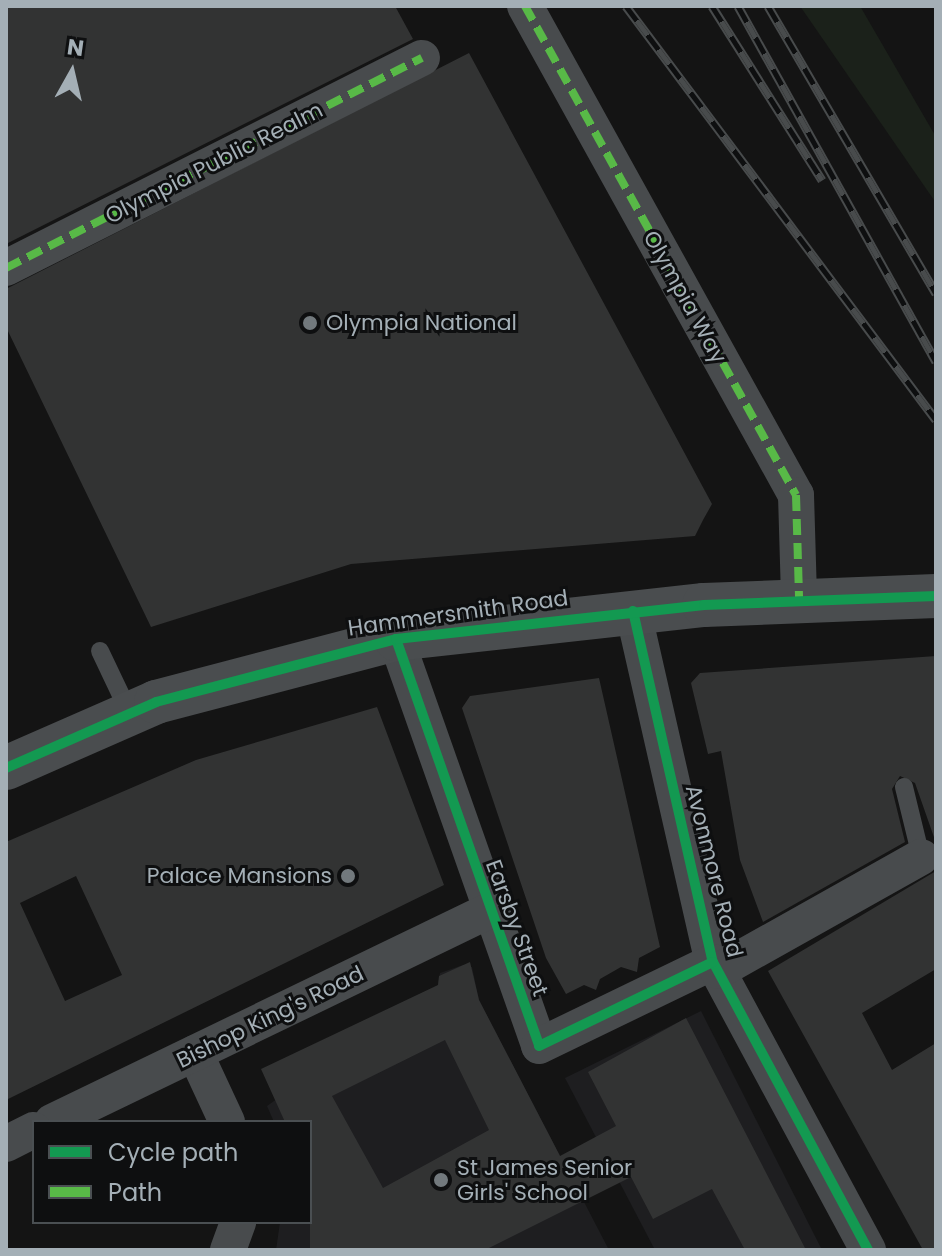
<!DOCTYPE html>
<style>
body{margin:0}
#map{position:relative;width:942px;height:1256px;overflow:hidden;background:#141414;font-family:Poppins,sans-serif}
div>[style]{position:absolute}
.built>*{inset:0;background:#1e1e20}
.green>*{inset:0;background:#1b211a}
.building>*{inset:0;background:#323333}
.lane>*{height:18px;margin:-9px;padding:0 9px;transform-origin:9px;border-radius:9px;background:#484b4d}
.street>*{height:36px;margin:-18px;padding:0 18px;transform-origin:18px;border-radius:18px;background:#484b4d}
.primary>*{height:44px;margin:-22px;padding:0 22px;transform-origin:22px;border-radius:22px;background:#4a4d4f}
.rail>*{height:9px;margin-top:-4.5px;transform-origin:0;background:repeating-linear-gradient(90deg,#0e0f10 0 18px,#484b4c 0 36px);box-sizing:border-box;border-block:2px solid #484b4c}
.quiet>*{height:8px;margin-top:-4px;transform-origin:0;background:repeating-linear-gradient(90deg,#58b947 0 16px,transparent 0 24px)}
.cycleway>*{height:10px;margin:-5px;padding:0 5px;transform-origin:5px;border-radius:5px;background:#139951}
.dots>*{width:22px;height:22px;translate:-50% -50%;box-sizing:border-box;border:4px solid #0e0f10;border-radius:50%}
span{translate:-50% -50%;white-space:nowrap;text-align:center;line-height:1.15;-webkit-text-stroke:6px #0e0f10;paint-order:stroke}
.street-label{font-size:22px;color:#a4afb6}
.poi-label{font-size:22px;color:#a4afb6}
.left{translate:0 -50%;text-align:left}
.right{translate:-100% -50%;text-align:right}
.frame{position:absolute;inset:0;border:8px solid #a4afb6;pointer-events:none}
.legend{position:absolute;left:32px;top:1120px;width:280px;height:104px;box-sizing:border-box;background:#0e0f10;border:2px solid #4a4f52;margin:0;padding:10px 14px;list-style:none;font-size:24px;color:#a4afb6}
.legend li{display:flex;align-items:center;gap:16px;height:40px}
.legend b{width:40px;border:2px solid #4a4f52}
.north{position:absolute;left:32px;top:32px;width:80px;height:80px;-webkit-text-stroke:6px #0e0f10;paint-order:stroke;rotate:8deg;font-size:22px;font-weight:700;line-height:32px;text-align:center;color:#a4afb6}
.north::after{content:'';display:block;margin:auto;width:28px;height:36px;background:#a4afb6;clip-path:polygon(50% 0,100% 100%,50% 72%,0 100%)}
</style>
<div id="map">
<div class="built">
<i style="clip-path:polygon(463px 965px,472px 967px,479px 1000px,609px 1250px,276px 1250px,280px 1222px,310px 1222px,310px 1122px,274px 1122px,267px 1106px,438px 985px,440px 973px)"></i>
<i style="clip-path:polygon(701px 1011px,822px 1250px,655px 1250px,565px 1078px)"></i>
</div>
<div class="green">
<i style="clip-path:polygon(800px 6px,860px 6px,936px 137px,936px 203px)"></i>
</div>
<div class="building">
<i style="clip-path:polygon(6px 6px,395px 6px,413px 39px,6px 244px)"></i>
<i style="clip-path:polygon(469px 53px,712px 504px,703px 520px,695px 536px,351px 564px,151px 627px,6px 327px,6px 289px)"></i>
<i style="clip-path:polygon(936px 656px,936px 843px,915px 783px,900px 776px,892px 789px,905px 842px,763px 922px,740px 860px,721px 751px,708px 754px,691px 683px,700px 673px)"></i>
<i style="clip-path:polygon(599px 678px,660px 947px,639px 958px,637px 972px,621px 967px,600px 979px,596px 990px,584px 985px,566px 994px,546px 958px,462px 708px,470px 696px)"></i>
<i style="clip-path:polygon(evenodd,377px 707px,444px 885px,6px 1100px,6px 842px,196px 760px,377px 707px,76px 876px,122px 975px,65px 1001px,20px 903px,76px 876px)"></i>
<i style="clip-path:polygon(936px 871px,936px 969px,862px 1013px,892px 1070px,936px 1043px,936px 1250px,923px 1250px,768px 971px)"></i>
<i style="clip-path:polygon(evenodd,470px 962px,479px 1000px,560px 1156px,616px 1126px,588px 1072px,686px 1018px,806px 1250px,745px 1250px,712px 1189px,653px 1219px,631px 1177px,485px 1250px,310px 1250px,310px 1122px,285px 1122px,261px 1069px,438px 985px,439px 976px,470px 962px,445px 1040px,489px 1130px,383px 1188px,332px 1096px,445px 1040px)"></i>
</div>
<div class="lane">
<i style="left:100px;top:651px;width:68px;rotate:64.6deg"></i>
<i style="left:904px;top:787px;width:72px;rotate:76.3deg"></i>
</div>
<div class="street">
<i style="left:525px;top:6px;width:559px;rotate:61.01deg"></i>
<i style="left:796px;top:495px;width:104px;rotate:88.3deg"></i>
<i style="left:6px;top:268px;width:466px;rotate:-26.8deg"></i>
<i style="left:633px;top:611px;width:360px;rotate:77.2deg"></i>
<i style="left:713px;top:962px;width:327px;rotate:61.7deg"></i>
<i style="left:396px;top:639px;width:431px;rotate:70.6deg"></i>
<i style="left:539px;top:1046px;width:193px;rotate:-25.8deg"></i>
<i style="left:718px;top:971px;width:233px;rotate:-29.3deg"></i>
<i style="left:195px;top:1053px;width:76px;rotate:65.1deg"></i>
<i style="left:52px;top:1122px;width:485px;rotate:-25.8deg"></i>
<i style="left:6px;top:1144px;width:31px;rotate:-27deg"></i>
<i style="left:228px;top:1250px;width:30px;rotate:-70deg"></i>
</div>
<div class="primary">
<i style="left:6px;top:768px;width:164px;rotate:-23.7deg"></i>
<i style="left:156px;top:702px;width:248px;rotate:-14.7deg"></i>
<i style="left:396px;top:639px;width:310px;rotate:-6.3deg"></i>
<i style="left:704px;top:605px;width:232px;rotate:-2.2deg"></i>
</div>
<div class="rail">
<i style="left:626px;top:6px;width:517px;rotate:53.17deg"></i>
<i style="left:712px;top:6px;width:206px;rotate:57.7deg"></i>
<i style="left:738px;top:6px;width:407px;rotate:60.9deg"></i>
<i style="left:768px;top:6px;width:333px;rotate:59.7deg"></i>
</div>
<div class="quiet">
<i style="left:525px;top:6px;width:559px;rotate:61.01deg"></i>
<i style="left:796px;top:495px;width:104px;rotate:88.3deg"></i>
<i style="left:6px;top:268px;width:466px;rotate:-26.8deg"></i>
</div>
<div class="cycleway">
<i style="left:633px;top:611px;width:360px;rotate:77.2deg"></i>
<i style="left:713px;top:962px;width:327px;rotate:61.7deg"></i>
<i style="left:396px;top:639px;width:431px;rotate:70.6deg"></i>
<i style="left:539px;top:1046px;width:193px;rotate:-25.8deg"></i>
<i style="left:6px;top:768px;width:164px;rotate:-23.7deg"></i>
<i style="left:156px;top:702px;width:248px;rotate:-14.7deg"></i>
<i style="left:396px;top:639px;width:310px;rotate:-6.3deg"></i>
<i style="left:704px;top:605px;width:232px;rotate:-2.2deg"></i>
</div>
<div class="dots">
<i style="left:310px;top:323px;background:#72797d"></i>
<i style="left:348px;top:876px;background:#72797d"></i>
<i style="left:441px;top:1180px;background:#72797d"></i>
</div>
<div class="street-label">
<span style="left:214px;top:163px;rotate:-27deg">Olympia Public Realm</span>
<span style="left:685px;top:297px;rotate:61deg">Olympia Way</span>
<span style="left:458px;top:613px;rotate:-8deg">Hammersmith Road</span>
<span style="left:714px;top:871px;rotate:76deg">Avonmore Road</span>
<span style="left:517px;top:928px;rotate:70deg">Earsby Street</span>
<span style="left:270px;top:1017px;rotate:-26deg">Bishop King's Road</span>
</div>
<div class="poi-label">
<span class="left" style="left:326px;top:323px">Olympia National</span>
<span class="right" style="left:332px;top:876px">Palace Mansions</span>
<span class="left" style="left:457px;top:1180px">St James Senior<br>Girls' School</span>
</div>
<div class="frame"></div>
<ul class="legend">
<li><b style="height:10px;background:#139951"></b>Cycle path</li>
<li><b style="height:10px;background:#58b947"></b>Path</li>
</ul>
<div class="north">N</div>
</div>
